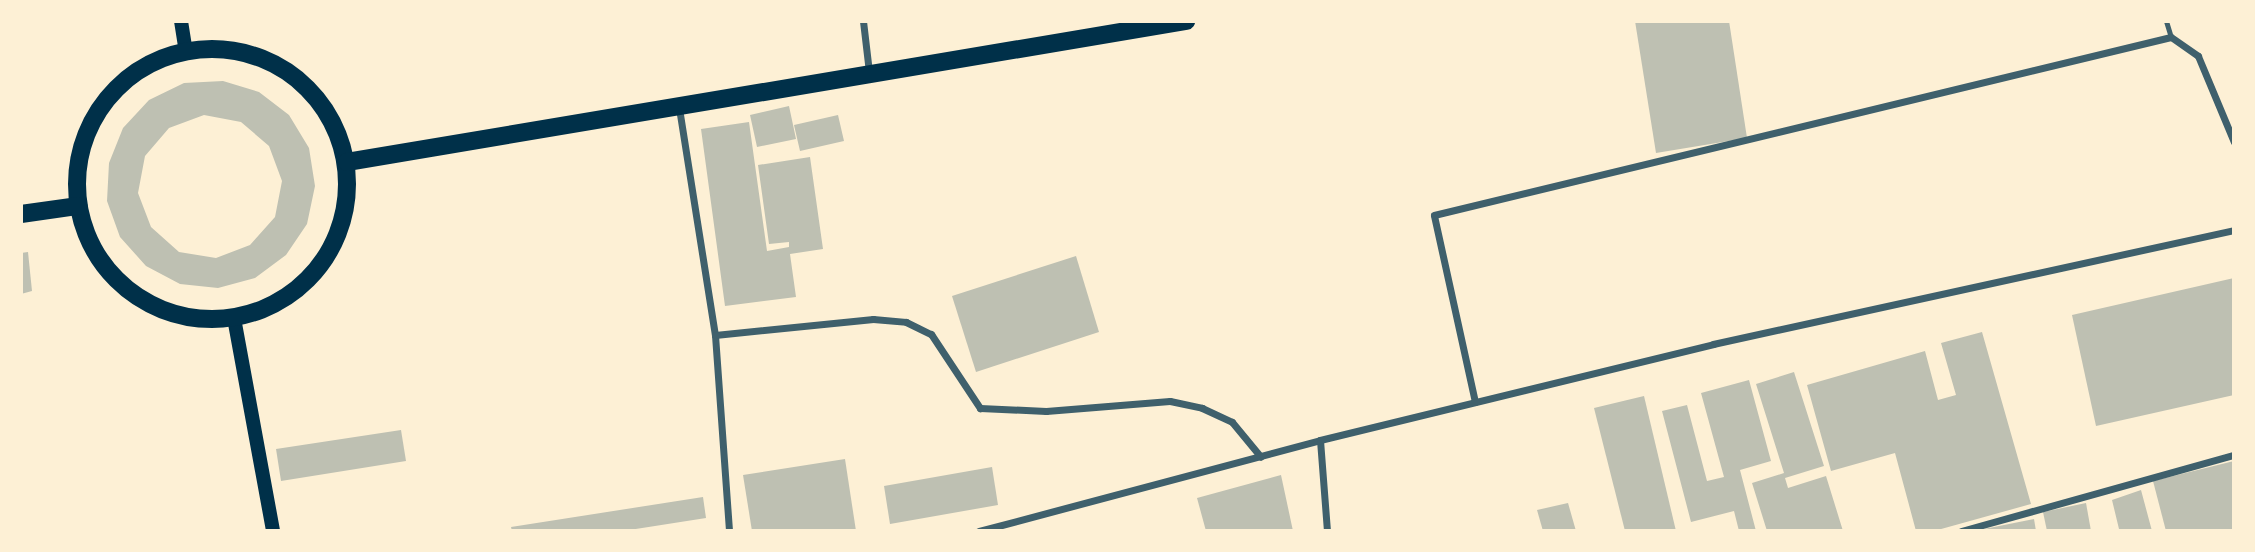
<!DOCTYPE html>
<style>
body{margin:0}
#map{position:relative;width:2255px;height:552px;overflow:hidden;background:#fdf0d5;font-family:Roboto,sans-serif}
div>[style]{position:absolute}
.building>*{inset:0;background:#bec0b2}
.service>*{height:5px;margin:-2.5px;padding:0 2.5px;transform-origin:2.5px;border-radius:2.5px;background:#3f606c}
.minor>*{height:7px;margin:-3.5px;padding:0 3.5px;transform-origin:3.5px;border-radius:3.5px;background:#3f606c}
.secondary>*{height:14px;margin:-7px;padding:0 7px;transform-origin:7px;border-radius:7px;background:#003049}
.primary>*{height:18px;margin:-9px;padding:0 9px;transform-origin:9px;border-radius:9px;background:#003049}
.primary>.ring{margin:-9px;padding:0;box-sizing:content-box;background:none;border:18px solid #003049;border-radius:50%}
span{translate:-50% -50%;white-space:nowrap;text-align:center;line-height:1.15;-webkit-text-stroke:7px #fdf0d5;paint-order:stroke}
.frame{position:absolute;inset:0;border:23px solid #fdf0d5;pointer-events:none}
</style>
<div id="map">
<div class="building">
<i style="clip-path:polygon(1635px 21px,1729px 21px,1747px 138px,1656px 153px)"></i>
<i style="clip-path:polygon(evenodd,223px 81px,259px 92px,289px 115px,309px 148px,315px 186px,307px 224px,286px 255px,255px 278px,218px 288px,180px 284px,146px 266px,120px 237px,107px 201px,109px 163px,123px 128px,149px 100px,184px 83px,223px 81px,204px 115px,241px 122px,269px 146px,282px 181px,275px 217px,250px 245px,216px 258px,179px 252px,151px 227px,138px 193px,145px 156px,169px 128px,204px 115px)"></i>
<i style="clip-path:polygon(789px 106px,796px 139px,757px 147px,750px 115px)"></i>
<i style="clip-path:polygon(838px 115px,844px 141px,800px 151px,794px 125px)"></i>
<i style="clip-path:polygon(749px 122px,767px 251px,789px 247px,789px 242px,769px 244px,758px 165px,810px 157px,823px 249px,790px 254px,796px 297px,725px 306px,701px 129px)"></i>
<i style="clip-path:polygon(28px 252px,32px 291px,21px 294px,21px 253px)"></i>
<i style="clip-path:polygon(1076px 256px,1099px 332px,976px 372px,952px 296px)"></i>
<i style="clip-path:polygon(2234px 278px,2234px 395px,2096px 426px,2072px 315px)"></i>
<i style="clip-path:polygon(1982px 332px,2031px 504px,1934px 531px,1916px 531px,1895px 453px,1831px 471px,1807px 385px,1925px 351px,1938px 400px,1956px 395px,1941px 343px)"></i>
<i style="clip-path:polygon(1794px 372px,1824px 466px,1785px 478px,1788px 488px,1826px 476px,1843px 531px,1767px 531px,1752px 483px,1784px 473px,1756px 384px)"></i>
<i style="clip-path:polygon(1749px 380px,1771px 461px,1740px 470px,1756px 531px,1739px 531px,1734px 511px,1691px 522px,1662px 411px,1687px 405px,1707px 481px,1724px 477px,1701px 393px)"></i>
<i style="clip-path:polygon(1644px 396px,1676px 531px,1625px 531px,1594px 408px)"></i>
<i style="clip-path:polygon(401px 430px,406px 461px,281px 481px,276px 449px)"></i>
<i style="clip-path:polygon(845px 459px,856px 531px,752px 531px,743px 475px)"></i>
<i style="clip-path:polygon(2234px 461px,2234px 531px,2166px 531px,2153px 481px)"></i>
<i style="clip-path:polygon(992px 467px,998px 505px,890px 524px,884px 486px)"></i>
<i style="clip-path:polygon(1281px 475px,1293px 531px,1206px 531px,1197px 498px)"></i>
<i style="clip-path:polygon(2141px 490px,2152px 531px,2113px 531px,2119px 529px,2112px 500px)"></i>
<i style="clip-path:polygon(703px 497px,706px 518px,623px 531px,512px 531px,511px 527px)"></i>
<i style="clip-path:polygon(1568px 503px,1576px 531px,1543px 531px,1537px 510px)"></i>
<i style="clip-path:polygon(2086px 503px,2091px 531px,2047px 531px,2043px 512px)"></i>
<i style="clip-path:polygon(2034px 519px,2036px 531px,1979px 531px,1979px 530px)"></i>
</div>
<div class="service">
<i style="left:2166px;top:21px;width:17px;rotate:73deg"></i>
</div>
<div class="minor">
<i style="left:863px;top:21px;width:51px;rotate:83.3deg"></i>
<i style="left:679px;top:108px;width:230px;rotate:81deg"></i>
<i style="left:715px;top:335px;width:196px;rotate:85.9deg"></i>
<i style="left:715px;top:335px;width:159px;rotate:-5.8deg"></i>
<i style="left:873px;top:319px;width:33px;rotate:5deg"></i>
<i style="left:906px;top:322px;width:28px;rotate:26deg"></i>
<i style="left:931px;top:334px;width:89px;rotate:56.5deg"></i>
<i style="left:980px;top:408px;width:66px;rotate:2.6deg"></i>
<i style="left:1046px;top:411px;width:124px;rotate:-4.6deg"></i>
<i style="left:1170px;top:401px;width:33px;rotate:12deg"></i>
<i style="left:1202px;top:408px;width:33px;rotate:25deg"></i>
<i style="left:1232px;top:422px;width:45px;rotate:50.4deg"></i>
<i style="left:1475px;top:402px;width:191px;rotate:-102.4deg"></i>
<i style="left:1434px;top:215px;width:758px;rotate:-13.58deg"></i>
<i style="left:2171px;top:37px;width:33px;rotate:35deg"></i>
<i style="left:2198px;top:56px;width:93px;rotate:67.3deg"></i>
<i style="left:1320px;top:440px;width:91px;rotate:85.6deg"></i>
<i style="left:979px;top:531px;width:353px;rotate:-14.9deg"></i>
<i style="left:1320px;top:440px;width:405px;rotate:-13.7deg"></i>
<i style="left:1713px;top:344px;width:533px;rotate:-12.34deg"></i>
<i style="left:1961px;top:531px;width:283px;rotate:-15.6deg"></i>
</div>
<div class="secondary">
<i style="left:181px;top:21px;width:30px;rotate:81deg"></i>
<i style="left:234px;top:318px;width:217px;rotate:79.6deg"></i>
</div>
<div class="primary">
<i class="ring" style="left:77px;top:49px;width:252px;height:252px"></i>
<i style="left:347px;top:162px;width:851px;rotate:-9.54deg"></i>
<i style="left:21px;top:214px;width:58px;rotate:-8deg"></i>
</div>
<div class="frame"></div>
</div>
